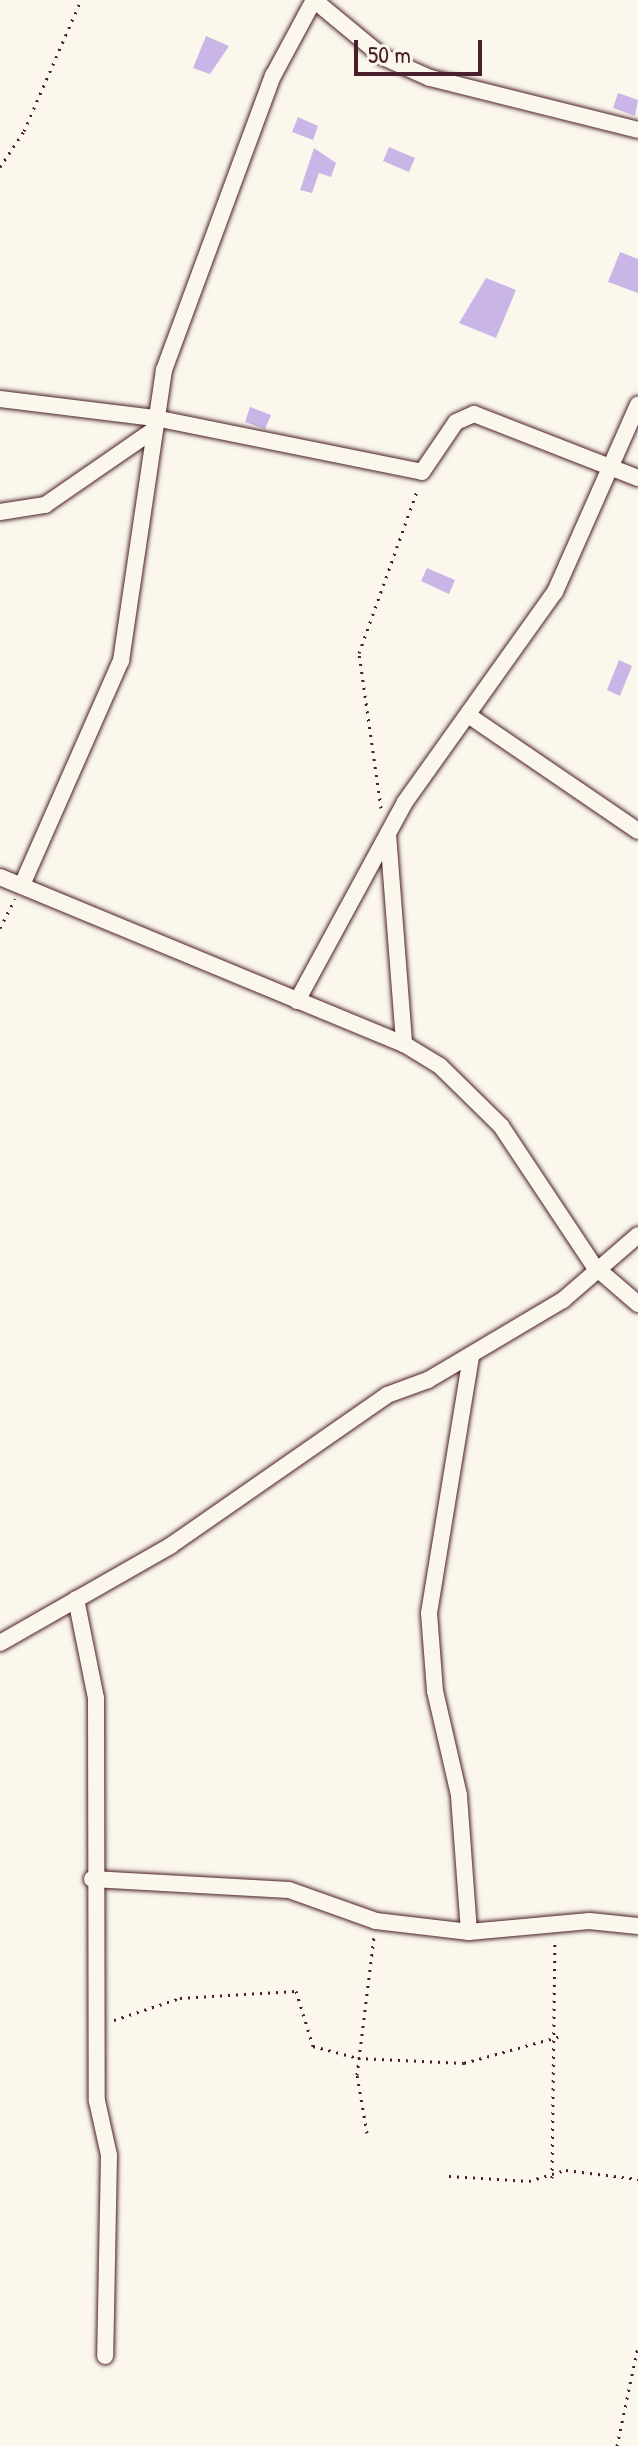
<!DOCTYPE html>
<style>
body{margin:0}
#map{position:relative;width:638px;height:2446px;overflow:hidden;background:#fbf7ec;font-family:"Patrick Hand",sans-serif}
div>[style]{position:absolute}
.building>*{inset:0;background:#cab6e6}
.path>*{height:3px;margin-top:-1.5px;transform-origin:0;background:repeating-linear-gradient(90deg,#4a1f2b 0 2px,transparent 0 8px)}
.roads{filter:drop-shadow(0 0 2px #4a1f2b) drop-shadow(0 0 2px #4a1f2b)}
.street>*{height:16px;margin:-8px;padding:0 8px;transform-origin:8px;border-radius:8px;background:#fbf7ec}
span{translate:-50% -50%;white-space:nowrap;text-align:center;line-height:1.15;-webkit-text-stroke:7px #fbf7ec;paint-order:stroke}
.scale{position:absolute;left:354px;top:40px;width:128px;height:36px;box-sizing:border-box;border:4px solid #4a1f2b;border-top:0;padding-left:10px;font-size:24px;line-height:28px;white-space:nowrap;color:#4a1f2b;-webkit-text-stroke:6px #fbf7ec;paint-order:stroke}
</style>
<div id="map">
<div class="building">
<i style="clip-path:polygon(206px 36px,229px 46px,210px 74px,193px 68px)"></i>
<i style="clip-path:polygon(618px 93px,638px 100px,635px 116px,613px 108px)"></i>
<i style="clip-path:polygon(298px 117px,318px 126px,313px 140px,292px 132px)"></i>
<i style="clip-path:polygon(389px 147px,415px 158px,409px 172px,383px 161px)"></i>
<i style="clip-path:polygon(314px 148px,336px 163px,331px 177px,319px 173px,312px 193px,300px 190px)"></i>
<i style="clip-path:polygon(620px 252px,638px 259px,638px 293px,608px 282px)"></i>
<i style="clip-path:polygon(486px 278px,516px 290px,496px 338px,459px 323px)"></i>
<i style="clip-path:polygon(250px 407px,271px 415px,265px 429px,245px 422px)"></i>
<i style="clip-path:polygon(427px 568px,455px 580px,449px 594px,421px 581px)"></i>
<i style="clip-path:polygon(619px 660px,632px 666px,620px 696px,607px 690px)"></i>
</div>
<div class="path">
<i style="left:0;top:167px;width:43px;rotate:-56.3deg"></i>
<i style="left:24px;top:131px;width:143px;rotate:-66.5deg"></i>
<i style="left:381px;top:808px;width:157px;rotate:-98.1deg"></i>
<i style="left:359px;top:653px;width:175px;rotate:-70.3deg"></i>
<i style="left:0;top:928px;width:33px;rotate:-63deg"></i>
<i style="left:114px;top:2020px;width:70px;rotate:-18.4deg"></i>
<i style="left:180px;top:1998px;width:116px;rotate:-3.5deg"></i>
<i style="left:296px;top:1991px;width:58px;rotate:72.8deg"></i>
<i style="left:313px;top:2046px;width:47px;rotate:14.9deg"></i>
<i style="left:358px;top:2058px;width:106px;rotate:2.7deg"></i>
<i style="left:464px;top:2063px;width:98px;rotate:-15.5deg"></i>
<i style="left:367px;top:2133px;width:59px;rotate:-99.8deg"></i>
<i style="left:357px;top:2075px;width:140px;rotate:-83deg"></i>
<i style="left:449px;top:2176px;width:80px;rotate:3.6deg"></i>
<i style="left:529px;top:2181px;width:39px;rotate:-17deg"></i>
<i style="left:566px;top:2170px;width:73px;rotate:7.1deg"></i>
<i style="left:552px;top:2178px;width:238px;rotate:-89.3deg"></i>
<i style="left:617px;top:2446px;width:102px;rotate:-78.1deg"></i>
</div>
<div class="roads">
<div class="street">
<i style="left:314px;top:0;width:89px;rotate:39.6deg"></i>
<i style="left:383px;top:57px;width:51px;rotate:24.1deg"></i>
<i style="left:430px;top:78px;width:214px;rotate:14deg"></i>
<i style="left:0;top:399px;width:156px;rotate:7deg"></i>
<i style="left:155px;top:418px;width:272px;rotate:11.4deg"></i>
<i style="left:422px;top:472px;width:60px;rotate:-55.8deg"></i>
<i style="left:456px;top:422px;width:20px;rotate:-24deg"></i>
<i style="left:474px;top:414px;width:176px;rotate:21.3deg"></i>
<i style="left:0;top:512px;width:46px;rotate:-8.8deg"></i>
<i style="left:45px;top:505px;width:134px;rotate:-34.6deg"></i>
<i style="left:471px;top:717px;width:202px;rotate:34.3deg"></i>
<i style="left:388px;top:834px;width:211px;rotate:85.6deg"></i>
<i style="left:0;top:877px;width:437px;rotate:22.5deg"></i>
<i style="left:404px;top:1044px;width:42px;rotate:31.4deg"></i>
<i style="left:440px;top:1066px;width:86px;rotate:44.5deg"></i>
<i style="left:501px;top:1126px;width:168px;rotate:56.4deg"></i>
<i style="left:594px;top:1266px;width:58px;rotate:40.8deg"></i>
<i style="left:22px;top:885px;width:245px;rotate:-66.2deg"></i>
<i style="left:121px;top:661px;width:294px;rotate:-81.6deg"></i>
<i style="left:164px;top:370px;width:314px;rotate:-69.7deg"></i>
<i style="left:273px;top:76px;width:86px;rotate:-61.7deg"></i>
<i style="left:297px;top:1001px;width:226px;rotate:-61.5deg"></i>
<i style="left:405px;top:802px;width:258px;rotate:-54.5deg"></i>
<i style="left:555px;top:592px;width:205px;rotate:-66.1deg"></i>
<i style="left:76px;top:1599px;width:101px;rotate:78.6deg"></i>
<i style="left:96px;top:1698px;width:403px;rotate:89.9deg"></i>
<i style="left:97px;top:2101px;width:55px;rotate:77.5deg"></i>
<i style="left:109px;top:2155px;width:201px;rotate:91.1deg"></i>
<i style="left:0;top:1643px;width:196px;rotate:-29.7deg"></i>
<i style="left:170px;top:1546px;width:264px;rotate:-34.8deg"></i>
<i style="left:387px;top:1395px;width:44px;rotate:-20.1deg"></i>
<i style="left:428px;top:1380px;width:157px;rotate:-30.7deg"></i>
<i style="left:563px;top:1300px;width:99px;rotate:-40.9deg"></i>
<i style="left:92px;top:1879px;width:197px;rotate:3.2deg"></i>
<i style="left:289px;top:1890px;width:92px;rotate:19.6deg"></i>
<i style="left:376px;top:1921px;width:94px;rotate:6.7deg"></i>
<i style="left:469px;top:1932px;width:121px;rotate:-5.2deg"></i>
<i style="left:589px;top:1921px;width:49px;rotate:5.8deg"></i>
<i style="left:469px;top:1932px;width:137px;rotate:-94.2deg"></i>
<i style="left:459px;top:1795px;width:107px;rotate:-103deg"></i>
<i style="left:435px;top:1691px;width:78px;rotate:-94.4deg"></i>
<i style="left:429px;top:1613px;width:260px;rotate:-80.7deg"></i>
</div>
</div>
<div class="scale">50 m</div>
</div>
